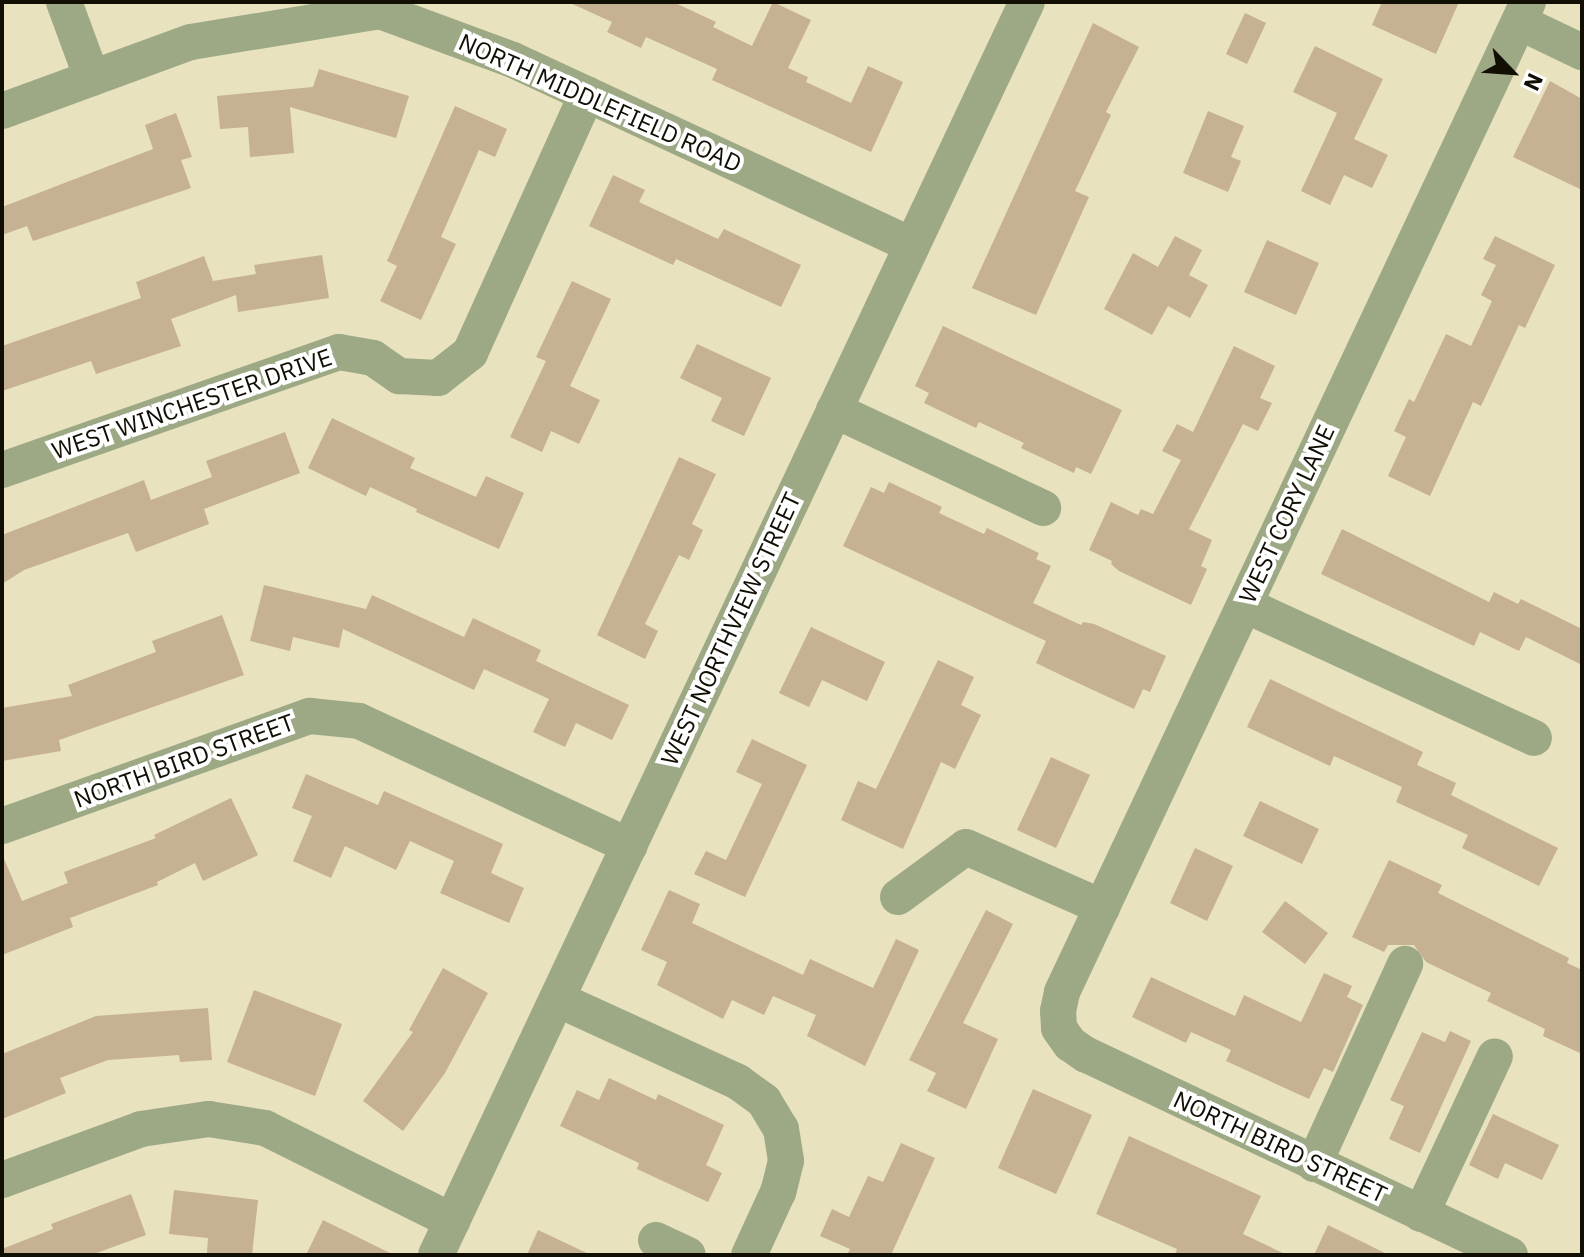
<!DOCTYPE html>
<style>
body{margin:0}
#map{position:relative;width:1584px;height:1257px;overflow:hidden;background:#e8e2be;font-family:"IBM Plex Sans",sans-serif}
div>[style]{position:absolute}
.building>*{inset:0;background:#c6b192}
.minor>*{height:36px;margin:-18px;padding:0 18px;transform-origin:18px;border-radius:18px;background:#9da985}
span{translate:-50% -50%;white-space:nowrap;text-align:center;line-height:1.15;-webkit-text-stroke:8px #fff;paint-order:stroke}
.street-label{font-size:24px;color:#110e03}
.frame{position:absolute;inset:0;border:4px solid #110e03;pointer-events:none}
.north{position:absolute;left:1472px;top:32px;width:80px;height:80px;-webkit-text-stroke:6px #fff;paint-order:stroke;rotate:115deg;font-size:22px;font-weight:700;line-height:32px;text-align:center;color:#110e03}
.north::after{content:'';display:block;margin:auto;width:28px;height:36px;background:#110e03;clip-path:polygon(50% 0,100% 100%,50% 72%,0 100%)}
</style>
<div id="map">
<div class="building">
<i style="clip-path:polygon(568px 2px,673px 2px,716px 22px,713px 27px,752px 46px,773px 2px,811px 20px,788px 68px,808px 77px,806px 82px,851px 103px,868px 66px,903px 82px,871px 152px,712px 80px,717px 69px,646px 37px,641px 48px,607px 32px,612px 22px)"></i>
<i style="clip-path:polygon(1382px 2px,1459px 2px,1436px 54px,1372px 25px)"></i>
<i style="clip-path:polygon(1245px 13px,1266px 23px,1247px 64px,1226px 54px)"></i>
<i style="clip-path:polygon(1093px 23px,1139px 47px,1106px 112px,1111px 115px,1075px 191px,1089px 197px,1036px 315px,972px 288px)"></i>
<i style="clip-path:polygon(1315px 46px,1383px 79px,1354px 139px,1388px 155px,1372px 188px,1344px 175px,1330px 205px,1301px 191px,1337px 113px,1293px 92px)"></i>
<i style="clip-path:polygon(319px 69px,409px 96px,396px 138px,290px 107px,294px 153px,250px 157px,248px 127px,220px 129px,217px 96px,313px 87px)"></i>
<i style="clip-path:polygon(1550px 81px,1582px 99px,1582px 190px,1513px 157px)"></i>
<i style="clip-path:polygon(455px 106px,507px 129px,495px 157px,479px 150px,441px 237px,456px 244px,421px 320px,380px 301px,397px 266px,387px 261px)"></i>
<i style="clip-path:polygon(1208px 111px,1244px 126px,1231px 157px,1241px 161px,1228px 192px,1183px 173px)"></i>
<i style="clip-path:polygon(176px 113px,192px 157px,181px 160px,191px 188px,33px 241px,27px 226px,2px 235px,2px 207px,153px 149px,145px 125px)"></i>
<i style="clip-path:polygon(613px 175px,645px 190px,639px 202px,718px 239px,724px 229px,801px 265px,781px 307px,676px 259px,673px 265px,589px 226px)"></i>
<i style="clip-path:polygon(1175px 236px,1202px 250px,1189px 275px,1208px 285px,1190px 318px,1168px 306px,1152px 335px,1104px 309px,1133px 253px,1158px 267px)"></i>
<i style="clip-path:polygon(1495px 236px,1555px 265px,1525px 328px,1519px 325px,1481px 406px,1473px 402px,1430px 496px,1388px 476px,1406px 437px,1394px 431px,1409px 399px,1414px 402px,1446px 334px,1471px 346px,1492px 301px,1481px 295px,1496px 265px,1483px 259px)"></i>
<i style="clip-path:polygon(1267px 240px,1319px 263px,1296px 315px,1244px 292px)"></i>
<i style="clip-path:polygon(322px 255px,329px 298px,238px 312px,236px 295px,171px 319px,181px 346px,96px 374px,91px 361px,2px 391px,2px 346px,141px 298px,136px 282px,204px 256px,213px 281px,256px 274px,254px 265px)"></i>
<i style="clip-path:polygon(572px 281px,611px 299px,570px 386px,600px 400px,579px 444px,551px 431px,542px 452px,510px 437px,546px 361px,536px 357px)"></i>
<i style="clip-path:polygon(943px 326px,1122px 410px,1091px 474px,1076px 467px,1074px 473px,1021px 448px,1024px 443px,979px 422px,976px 428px,924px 403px,929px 393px,915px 386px)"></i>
<i style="clip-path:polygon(697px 344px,771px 378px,744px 436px,711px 421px,722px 398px,680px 378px)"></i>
<i style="clip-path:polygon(1234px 346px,1275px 366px,1260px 398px,1272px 403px,1258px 431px,1243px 424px,1189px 529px,1212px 540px,1201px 566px,1207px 569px,1191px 605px,1119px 571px,1111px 564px,1112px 561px,1089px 550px,1111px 502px,1138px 515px,1141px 509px,1153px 514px,1181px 460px,1162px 451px,1177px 424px,1193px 432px)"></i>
<i style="clip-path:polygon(332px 418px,415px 458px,410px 468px,476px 497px,486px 476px,524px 493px,499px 549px,416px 512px,417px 509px,370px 487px,366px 496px,308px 468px)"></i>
<i style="clip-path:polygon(285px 432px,300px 473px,204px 509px,209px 524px,136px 552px,128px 533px,24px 570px,2px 584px,2px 535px,144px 480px,151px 500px,212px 477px,206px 461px)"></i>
<i style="clip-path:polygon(679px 457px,716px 474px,692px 524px,703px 530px,689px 560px,679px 555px,645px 624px,658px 631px,645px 659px,597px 635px)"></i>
<i style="clip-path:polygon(889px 482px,942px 507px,939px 513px,984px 534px,987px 528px,1039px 553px,1036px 559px,1051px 566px,1033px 603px,1081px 625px,1083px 622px,1094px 624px,1166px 656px,1150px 692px,1143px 689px,1134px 709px,1063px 676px,1036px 663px,1046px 641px,843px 546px,871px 487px,884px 493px)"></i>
<i style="clip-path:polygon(1342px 529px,1489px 602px,1494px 592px,1518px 604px,1521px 599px,1582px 629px,1582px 665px,1526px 637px,1519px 651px,1480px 632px,1474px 646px,1321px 574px)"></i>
<i style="clip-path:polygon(264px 585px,366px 609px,372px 595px,464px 637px,473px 618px,541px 650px,536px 661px,629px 705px,612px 740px,576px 723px,565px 747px,533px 732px,549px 699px,484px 669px,474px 690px,343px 629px,339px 648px,293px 637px,290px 651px,250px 641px)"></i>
<i style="clip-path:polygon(222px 615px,244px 675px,59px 740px,61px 751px,2px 761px,2px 708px,72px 696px,68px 685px,156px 652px,152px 641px)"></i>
<i style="clip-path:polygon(811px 627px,885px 662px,867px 701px,822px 680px,809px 707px,779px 693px)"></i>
<i style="clip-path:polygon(938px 660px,974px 677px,961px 705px,981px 715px,955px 769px,941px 762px,903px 849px,841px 820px,858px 781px,876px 789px)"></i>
<i style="clip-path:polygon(1270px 679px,1423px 752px,1417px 765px,1456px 783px,1451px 795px,1558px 848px,1539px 886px,1462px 848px,1468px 835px,1396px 802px,1402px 787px,1334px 756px,1330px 766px,1247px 727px)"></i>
<i style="clip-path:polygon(752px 739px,807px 765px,745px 897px,694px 874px,706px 851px,726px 860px,762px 784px,736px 772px)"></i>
<i style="clip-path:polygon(1051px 757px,1090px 775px,1056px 848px,1017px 830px)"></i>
<i style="clip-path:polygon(306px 774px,378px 805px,384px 791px,503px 844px,491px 873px,524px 888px,509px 923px,440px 893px,454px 861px,410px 841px,396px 870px,345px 846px,331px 878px,293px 861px,312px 816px,292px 808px)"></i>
<i style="clip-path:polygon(231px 798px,258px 855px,203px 881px,195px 863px,157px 882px,158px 885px,70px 918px,73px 927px,2px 955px,2px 854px,22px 901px,68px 883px,64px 872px,156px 838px,154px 835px)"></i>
<i style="clip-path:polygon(1260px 801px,1319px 829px,1302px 864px,1243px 836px)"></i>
<i style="clip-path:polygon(1195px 848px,1233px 866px,1207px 921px,1170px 903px)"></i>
<i style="clip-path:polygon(1389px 860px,1442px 885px,1438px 893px,1569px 958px,1567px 963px,1582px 970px,1582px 1054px,1543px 1036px,1545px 1029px,1487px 1001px,1491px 993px,1426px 962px,1414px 945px,1388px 945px,1384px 952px,1352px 937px)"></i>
<i style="clip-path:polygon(669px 890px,700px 904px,692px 923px,803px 975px,810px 959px,873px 988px,896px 939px,919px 950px,865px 1066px,807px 1036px,816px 1015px,773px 996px,764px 1015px,732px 1000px,723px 1019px,657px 985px,667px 962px,641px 950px)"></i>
<i style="clip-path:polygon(1285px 901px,1328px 933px,1305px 964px,1262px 932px)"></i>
<i style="clip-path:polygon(986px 910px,1013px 924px,963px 1023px,998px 1039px,966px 1109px,927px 1091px,936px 1073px,909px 1060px)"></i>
<i style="clip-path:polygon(443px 968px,488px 993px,445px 1073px,403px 1131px,363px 1101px,413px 1032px,409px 1030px)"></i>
<i style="clip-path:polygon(1324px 973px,1352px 986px,1347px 997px,1363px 1005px,1333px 1072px,1324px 1068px,1309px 1099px,1226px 1061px,1231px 1050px,1191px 1032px,1186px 1043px,1132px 1017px,1151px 977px,1235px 1016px,1244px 995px,1301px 1022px)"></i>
<i style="clip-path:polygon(254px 990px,342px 1024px,315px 1096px,227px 1062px)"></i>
<i style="clip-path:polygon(208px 1008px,212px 1060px,180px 1062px,179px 1055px,108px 1060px,60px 1078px,66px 1093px,2px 1119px,2px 1054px,96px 1016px)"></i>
<i style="clip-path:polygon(1450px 1031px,1471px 1041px,1420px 1153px,1389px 1139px,1404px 1106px,1390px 1100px,1422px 1032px,1445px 1042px)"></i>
<i style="clip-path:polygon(609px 1078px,656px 1100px,658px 1094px,724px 1125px,706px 1165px,722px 1173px,708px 1202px,637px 1169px,639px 1163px,560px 1126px,577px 1090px,599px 1100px)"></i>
<i style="clip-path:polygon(1033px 1089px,1092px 1115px,1056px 1194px,998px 1168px)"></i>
<i style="clip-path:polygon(1493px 1114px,1559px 1145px,1542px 1180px,1505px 1163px,1498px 1179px,1469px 1165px)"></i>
<i style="clip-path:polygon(1129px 1136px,1261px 1196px,1243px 1234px,1287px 1255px,1175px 1255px,1177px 1249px,1096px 1214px)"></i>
<i style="clip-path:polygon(901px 1143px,935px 1158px,891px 1255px,847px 1255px,850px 1249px,820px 1236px,832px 1209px,849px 1217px,868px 1176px,883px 1182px)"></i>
<i style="clip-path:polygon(174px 1190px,258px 1200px,252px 1255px,207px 1253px,208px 1238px,169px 1234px)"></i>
<i style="clip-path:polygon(131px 1194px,146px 1235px,91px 1255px,2px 1255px,2px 1249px,53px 1229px,51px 1224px)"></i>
<i style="clip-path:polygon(323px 1220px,394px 1255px,306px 1255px)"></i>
<i style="clip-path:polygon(1328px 1225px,1389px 1255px,1314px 1255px)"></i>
<i style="clip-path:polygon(538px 1230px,591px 1255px,527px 1255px)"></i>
</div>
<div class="minor">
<i style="left:64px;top:2px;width:81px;rotate:69.8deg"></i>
<i style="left:1519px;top:22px;width:70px;rotate:25.5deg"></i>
<i style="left:2px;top:111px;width:201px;rotate:-20.1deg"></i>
<i style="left:191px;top:42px;width:192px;rotate:-9.3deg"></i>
<i style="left:380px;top:11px;width:142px;rotate:20.2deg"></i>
<i style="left:513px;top:60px;width:440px;rotate:24.9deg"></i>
<i style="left:834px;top:410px;width:231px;rotate:25.1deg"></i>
<i style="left:2px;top:470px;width:357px;rotate:-19.3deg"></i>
<i style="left:339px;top:352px;width:35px;rotate:10deg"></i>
<i style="left:373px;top:358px;width:32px;rotate:35deg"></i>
<i style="left:399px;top:376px;width:39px;rotate:3deg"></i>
<i style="left:438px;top:378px;width:41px;rotate:-38deg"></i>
<i style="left:470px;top:353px;width:284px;rotate:-65.7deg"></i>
<i style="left:1245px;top:605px;width:318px;rotate:24.7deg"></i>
<i style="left:2px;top:826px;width:327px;rotate:-19.7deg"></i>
<i style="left:310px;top:716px;width:49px;rotate:5.8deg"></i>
<i style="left:359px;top:721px;width:298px;rotate:24.8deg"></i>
<i style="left:898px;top:897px;width:84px;rotate:-36.3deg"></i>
<i style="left:966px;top:847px;width:149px;rotate:23.8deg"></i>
<i style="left:557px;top:999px;width:199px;rotate:24.6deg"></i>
<i style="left:738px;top:1082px;width:32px;rotate:36deg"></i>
<i style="left:764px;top:1101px;width:33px;rotate:59deg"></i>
<i style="left:781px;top:1129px;width:32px;rotate:81deg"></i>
<i style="left:786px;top:1161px;width:32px;rotate:104deg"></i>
<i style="left:778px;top:1192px;width:69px;rotate:114.7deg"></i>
<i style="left:1314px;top:1164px;width:220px;rotate:-65.5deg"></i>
<i style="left:2px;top:1180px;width:148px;rotate:-20.1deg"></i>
<i style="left:141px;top:1129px;width:69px;rotate:-8.4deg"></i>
<i style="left:209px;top:1119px;width:57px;rotate:9.1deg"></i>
<i style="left:265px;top:1128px;width:209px;rotate:26.4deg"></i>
<i style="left:1421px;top:1214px;width:174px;rotate:-64.9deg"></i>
<i style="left:656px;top:1240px;width:35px;rotate:25deg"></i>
<i style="left:436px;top:1255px;width:1385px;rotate:-64.75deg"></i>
<i style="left:1510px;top:1255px;width:469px;rotate:-154.7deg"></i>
<i style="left:1086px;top:1055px;width:19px;rotate:-145deg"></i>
<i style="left:1070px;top:1044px;width:19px;rotate:-125deg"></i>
<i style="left:1059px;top:1028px;width:17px;rotate:-93deg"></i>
<i style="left:1058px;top:1011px;width:19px;rotate:-78deg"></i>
<i style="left:1062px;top:992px;width:1094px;rotate:-64.79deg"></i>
</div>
<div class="street-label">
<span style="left:600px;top:103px;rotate:24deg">NORTH MIDDLEFIELD ROAD</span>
<span style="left:192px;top:404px;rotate:-19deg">WEST WINCHESTER DRIVE</span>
<span style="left:1287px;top:514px;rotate:-65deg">WEST CORY LANE</span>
<span style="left:731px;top:629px;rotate:-65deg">WEST NORTHVIEW STREET</span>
<span style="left:184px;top:761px;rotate:-20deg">NORTH BIRD STREET</span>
<span style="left:1280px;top:1147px;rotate:25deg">NORTH BIRD STREET</span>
</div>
<div class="frame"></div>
<div class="north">N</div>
</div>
